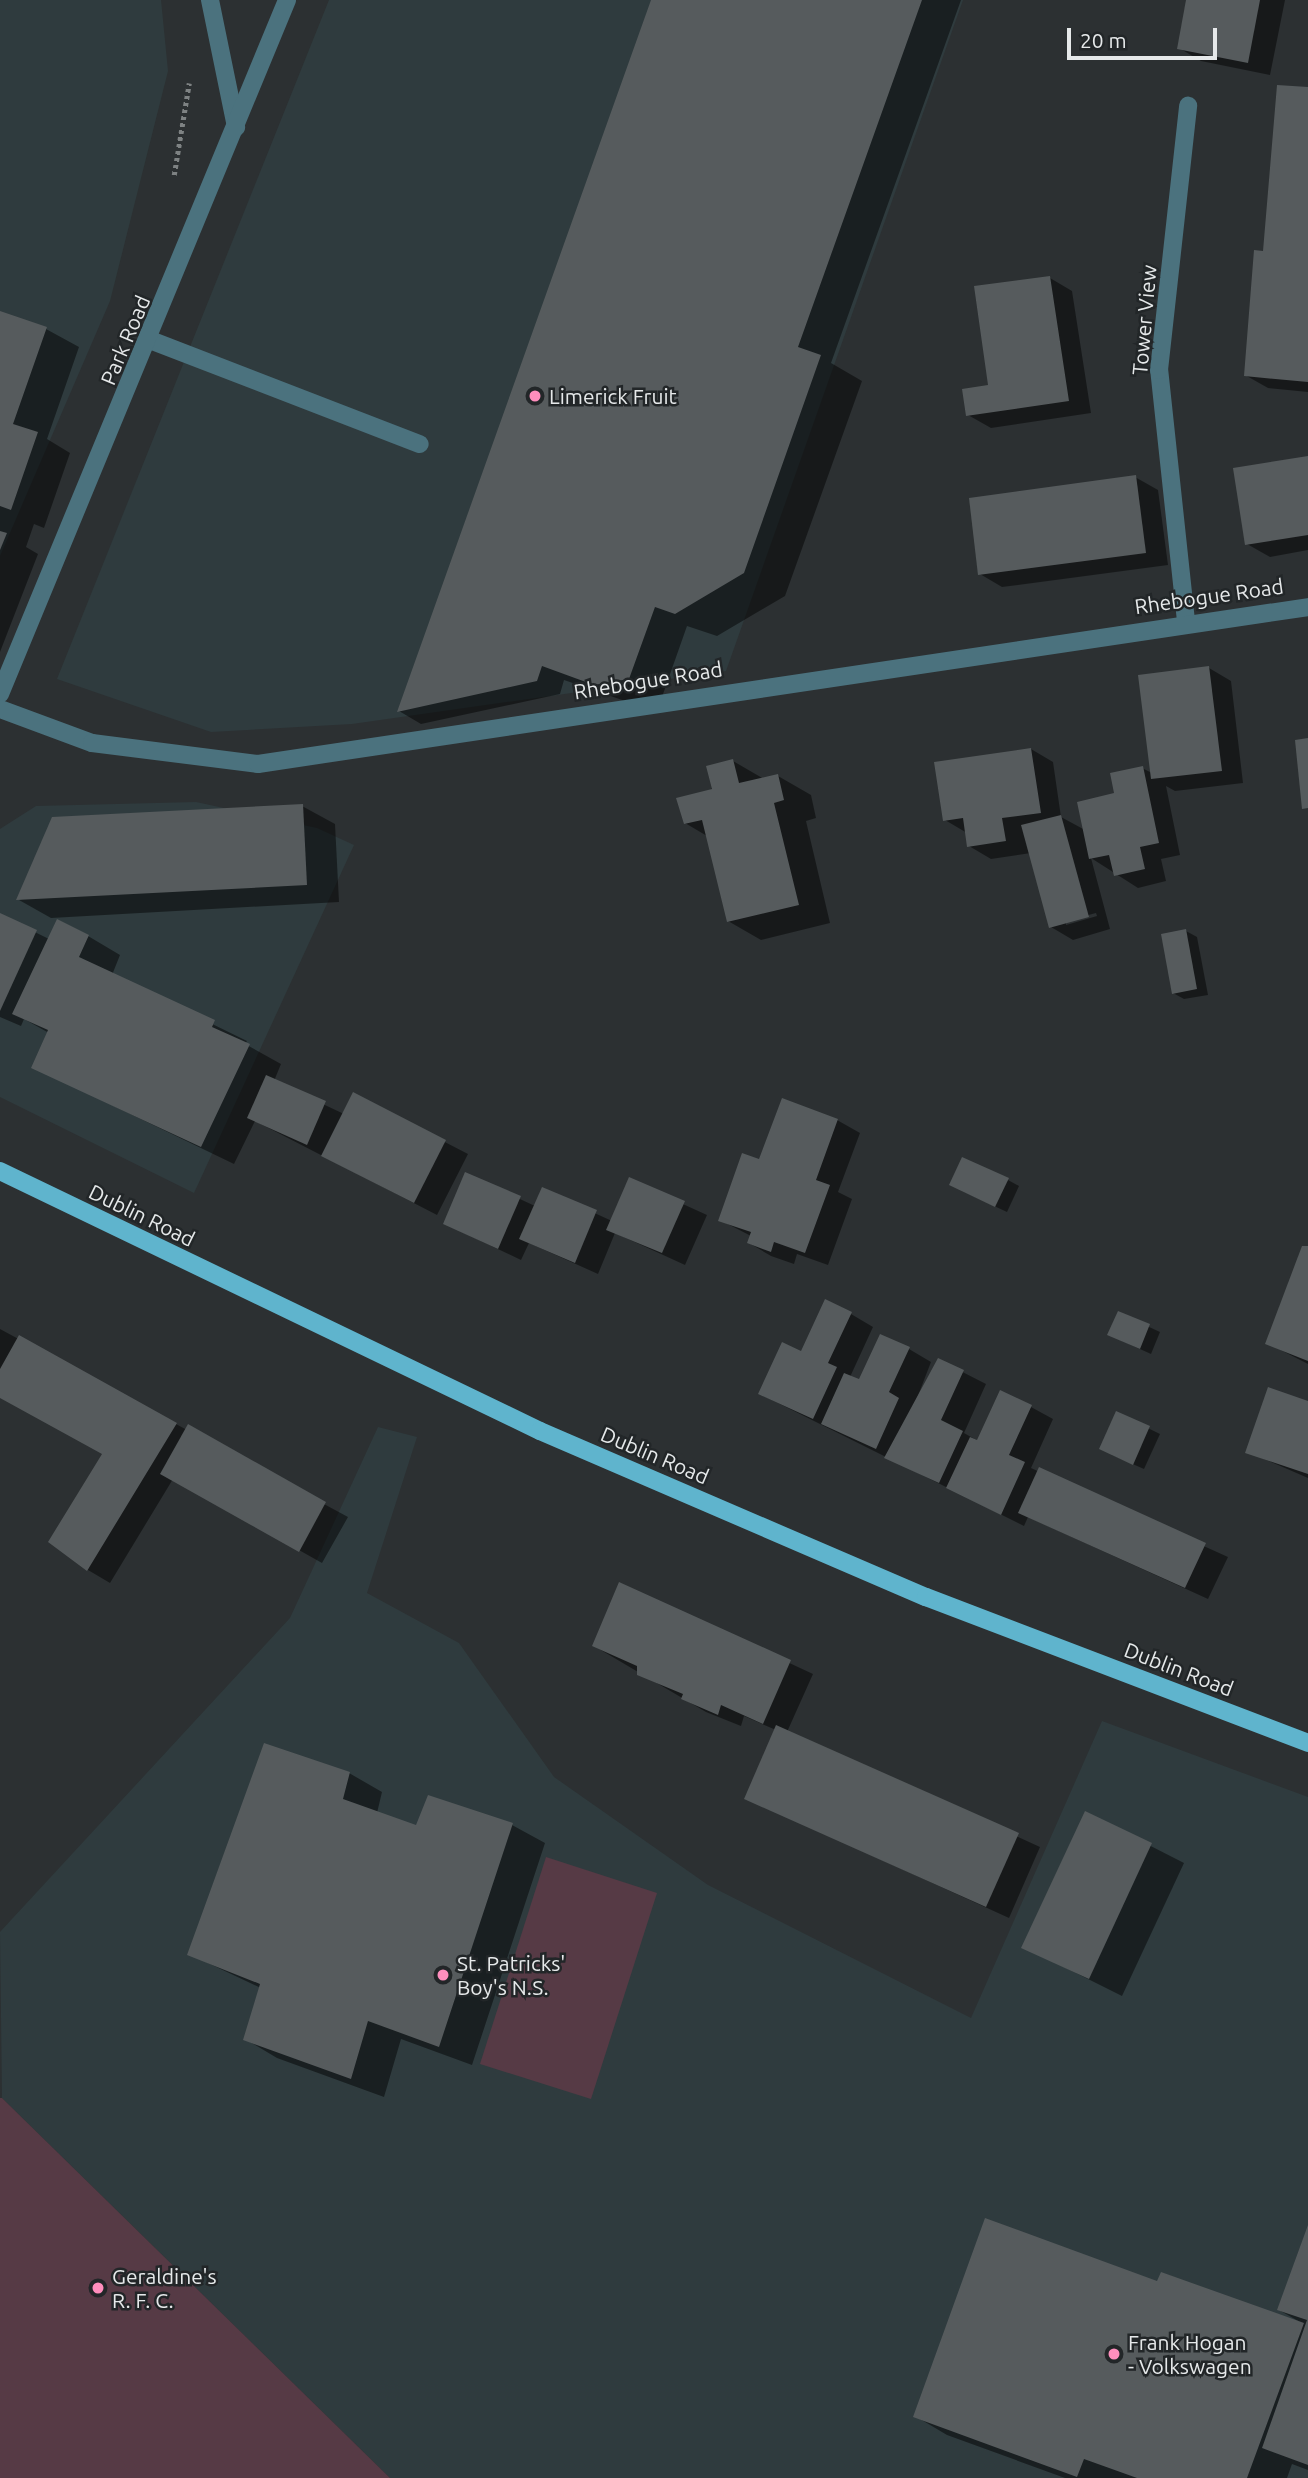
<!DOCTYPE html>
<style>
body{margin:0}
#map{position:relative;width:1308px;height:2478px;overflow:hidden;background:#2c3032;font-family:Ubuntu,sans-serif}
div>[style]{position:absolute}
.built>*{inset:0;background:#2f3b3e}
.green>*{inset:0;background:#563a45}
.shadow>*{inset:0;background:#0007}
.building>*{inset:0;background:#565b5d}
.path>*{height:4.5px;margin-top:-2.25px;transform-origin:0;background:repeating-linear-gradient(90deg,#7e8283 0 3.5px,transparent 0 7px)}
.minor>*{height:18px;margin:-9px;padding:0 9px;transform-origin:9px;border-radius:9px;background:#4b727e}
.major>*{height:18px;margin:-9px;padding:0 9px;transform-origin:9px;border-radius:9px;background:#5fb4cd}
.dots>*{width:19px;height:19px;translate:-50% -50%;box-sizing:border-box;border:4px solid #222628;border-radius:50%}
span{translate:-50% -50%;white-space:nowrap;text-align:center;line-height:1.15;-webkit-text-stroke:5px #222628;paint-order:stroke}
.street-label{font-size:21px;color:#e6e9ea}
.poi-label{font-size:21px;color:#e6e9ea}
.left{translate:0 -50%;text-align:left}
.scale{position:absolute;left:1067px;top:28px;width:150px;height:32px;box-sizing:border-box;border:4px solid #e6e9ea;border-top:0;padding-left:9px;font-size:21px;line-height:24px;white-space:nowrap;color:#e6e9ea;-webkit-text-stroke:5px #222628;paint-order:stroke}
</style>
<div id="map">
<div class="built">
<i style="clip-path:polygon(0 0,161px 0,168px 71px,110px 301px,0 556px)"></i>
<i style="clip-path:polygon(329px 0,963px 0,726px 671px,352px 724px,211px 732px,57px 679px)"></i>
<i style="clip-path:polygon(196px 802px,317px 828px,354px 845px,194px 1193px,0 1097px,0 829px,36px 806px)"></i>
<i style="clip-path:polygon(378px 1427px,417px 1437px,367px 1593px,459px 1643px,554px 1777px,708px 1885px,971px 2018px,1102px 1721px,1308px 1797px,1308px 2478px,390px 2478px,2px 2098px,0 1932px,290px 1618px)"></i>
</div>
<div class="green">
<i style="clip-path:polygon(546px 1857px,657px 1893px,591px 2099px,480px 2064px)"></i>
<i style="clip-path:polygon(0 2098px,2px 2098px,390px 2478px,0 2478px)"></i>
</div>
<div class="shadow">
<i style="clip-path:polygon(653px 0,961px 0,831px 363px,862px 381px,785px 596px,717px 636px,687px 626px,662px 697px,628px 702px,564px 680px,560px 694px,421px 724px,399px 711px)"></i>
<i style="clip-path:polygon(1188px 0,1285px 0,1270px 75px,1201px 61px,1179px 48px)"></i>
<i style="clip-path:polygon(1308px 89px,1308px 392px,1268px 388px,1245px 375px)"></i>
<i style="clip-path:polygon(1050px 278px,1072px 291px,1091px 413px,991px 428px,968px 415px,990px 387px)"></i>
<i style="clip-path:polygon(0 313px,46px 329px,79px 347px,47px 439px,70px 453px,44px 528px,34px 524px,26px 547px,38px 554px,0 652px)"></i>
<i style="clip-path:polygon(1308px 458px,1308px 550px,1270px 557px,1247px 544px)"></i>
<i style="clip-path:polygon(1135px 477px,1158px 490px,1168px 565px,1002px 587px,980px 574px)"></i>
<i style="clip-path:polygon(evenodd,1209px 668px,1231px 681px,1243px 783px,1175px 791px,1166px 786px,1180px 855px,1161px 859px,1166px 881px,1138px 888px,1091px 858px,1110px 929px,1073px 940px,1051px 927px,1031px 853px,991px 859px,969px 846px,967px 833px,945px 820px,1031px 749px,1053px 762px,1061px 817px,1085px 830px,1142px 768px,1152px 773px,1209px 668px,1096px 913px,1097px 916px,1066px 925px,1066px 921px,1096px 913px)"></i>
<i style="clip-path:polygon(733px 761px,764px 779px,778px 776px,811px 795px,816px 818px,806px 821px,830px 923px,761px 940px,728px 921px,707px 836px,685px 823px)"></i>
<i style="clip-path:polygon(302px 806px,335px 824px,339px 902px,51px 918px,19px 900px)"></i>
<i style="clip-path:polygon(0 915px,49px 939px,88px 936px,120px 955px,112px 975px,247px 1041px,245px 1044px,281px 1064px,274px 1081px,344px 1114px,354px 1095px,468px 1154px,437px 1215px,255px 1121px,234px 1164px,33px 1067px,49px 1033px,24px 1019px,21px 1026px,0 1017px)"></i>
<i style="clip-path:polygon(1186px 931px,1197px 937px,1208px 995px,1184px 999px,1173px 993px)"></i>
<i style="clip-path:polygon(837px 1120px,860px 1133px,838px 1192px,852px 1199px,828px 1265px,797px 1254px,794px 1264px,771px 1256px,749px 1243px,751px 1236px,720px 1220px,761px 1162px)"></i>
<i style="clip-path:polygon(466px 1174px,535px 1206px,542px 1189px,612px 1221px,630px 1180px,707px 1215px,685px 1265px,615px 1233px,598px 1274px,529px 1243px,521px 1260px,445px 1224px)"></i>
<i style="clip-path:polygon(1008px 1180px,1019px 1186px,1007px 1212px,962px 1191px)"></i>
<i style="clip-path:polygon(1308px 1248px,1308px 1364px,1267px 1343px)"></i>
<i style="clip-path:polygon(1119px 1313px,1160px 1332px,1151px 1354px,1120px 1340px)"></i>
<i style="clip-path:polygon(851px 1314px,873px 1327px,850px 1377px,860px 1381px,909px 1349px,931px 1362px,914px 1406px,939px 1360px,986px 1384px,964px 1433px,978px 1441px,1031px 1407px,1053px 1419px,1031px 1468px,1228px 1557px,1208px 1599px,1028px 1517px,1024px 1526px,760px 1394px)"></i>
<i style="clip-path:polygon(0 1329px,348px 1517px,322px 1563px,173px 1479px,110px 1583px,88px 1570px,104px 1454px,0 1397px)"></i>
<i style="clip-path:polygon(1308px 1403px,1308px 1478px,1248px 1452px)"></i>
<i style="clip-path:polygon(1117px 1413px,1160px 1434px,1144px 1469px,1112px 1455px)"></i>
<i style="clip-path:polygon(620px 1584px,813px 1674px,787px 1732px,1040px 1847px,1009px 1918px,746px 1798px,776px 1730px,744px 1716px,741px 1726px,706px 1712px,594px 1646px)"></i>
<i style="clip-path:polygon(349px 1773px,382px 1792px,377px 1813px,417px 1828px,512px 1825px,545px 1843px,472px 2065px,401px 2039px,384px 2097px,277px 2058px,245px 2039px,261px 1988px,189px 1954px)"></i>
<i style="clip-path:polygon(1086px 1813px,1184px 1863px,1122px 1996px,1024px 1947px)"></i>
<i style="clip-path:polygon(1308px 2229px,1308px 2470px,1292px 2464px,1287px 2478px,1065px 2478px,947px 2435px,915px 2416px,1158px 2283px,1300px 2322px,1279px 2310px)"></i>
</div>
<div class="building">
<i style="clip-path:polygon(651px 0,922px 0,798px 347px,821px 355px,744px 573px,675px 614px,655px 607px,629px 679px,594px 685px,542px 666px,537px 681px,397px 712px)"></i>
<i style="clip-path:polygon(1186px 0,1260px 0,1248px 63px,1177px 49px)"></i>
<i style="clip-path:polygon(1277px 85px,1308px 87px,1308px 382px,1244px 376px,1254px 250px,1263px 251px)"></i>
<i style="clip-path:polygon(1050px 276px,1069px 401px,966px 416px,962px 389px,988px 385px,974px 286px)"></i>
<i style="clip-path:polygon(0 311px,47px 327px,13px 424px,38px 432px,11px 510px,0 506px)"></i>
<i style="clip-path:polygon(1308px 456px,1308px 535px,1245px 545px,1233px 468px)"></i>
<i style="clip-path:polygon(1136px 475px,1146px 553px,978px 575px,969px 498px)"></i>
<i style="clip-path:polygon(0 531px,7px 533px,0 550px)"></i>
<i style="clip-path:polygon(1209px 666px,1222px 771px,1151px 779px,1138px 675px)"></i>
<i style="clip-path:polygon(1308px 738px,1308px 808px,1302px 809px,1295px 740px)"></i>
<i style="clip-path:polygon(1031px 748px,1041px 813px,1002px 818px,1006px 841px,967px 847px,963px 818px,943px 821px,934px 762px)"></i>
<i style="clip-path:polygon(733px 759px,739px 783px,778px 774px,784px 800px,774px 803px,799px 905px,727px 922px,702px 820px,684px 824px,676px 798px,712px 789px,706px 766px)"></i>
<i style="clip-path:polygon(1143px 766px,1159px 843px,1140px 847px,1145px 869px,1114px 876px,1109px 855px,1089px 859px,1077px 802px,1114px 793px,1110px 773px)"></i>
<i style="clip-path:polygon(303px 804px,307px 885px,16px 900px,52px 817px)"></i>
<i style="clip-path:polygon(1061px 815px,1089px 917px,1049px 928px,1021px 825px)"></i>
<i style="clip-path:polygon(0 913px,37px 930px,0 1011px)"></i>
<i style="clip-path:polygon(57px 919px,89px 935px,79px 957px,215px 1020px,212px 1027px,250px 1044px,201px 1147px,31px 1068px,48px 1030px,12px 1014px)"></i>
<i style="clip-path:polygon(1186px 929px,1197px 989px,1172px 994px,1161px 934px)"></i>
<i style="clip-path:polygon(266px 1075px,326px 1101px,307px 1145px,247px 1118px)"></i>
<i style="clip-path:polygon(353px 1092px,446px 1140px,414px 1203px,321px 1156px)"></i>
<i style="clip-path:polygon(782px 1098px,838px 1119px,816px 1180px,830px 1185px,805px 1253px,774px 1242px,771px 1252px,747px 1243px,751px 1232px,718px 1221px,742px 1153px,759px 1159px)"></i>
<i style="clip-path:polygon(962px 1157px,1009px 1178px,995px 1207px,949px 1185px)"></i>
<i style="clip-path:polygon(465px 1172px,521px 1196px,498px 1249px,443px 1224px)"></i>
<i style="clip-path:polygon(629px 1177px,685px 1201px,662px 1253px,606px 1230px)"></i>
<i style="clip-path:polygon(542px 1187px,597px 1210px,575px 1263px,519px 1239px)"></i>
<i style="clip-path:polygon(1302px 1246px,1308px 1246px,1308px 1361px,1265px 1344px)"></i>
<i style="clip-path:polygon(825px 1299px,852px 1312px,828px 1363px,837px 1367px,813px 1419px,758px 1394px,782px 1342px,801px 1351px)"></i>
<i style="clip-path:polygon(1118px 1311px,1150px 1324px,1140px 1349px,1107px 1335px)"></i>
<i style="clip-path:polygon(880px 1334px,910px 1347px,889px 1392px,899px 1398px,876px 1449px,821px 1424px,844px 1373px,859px 1379px)"></i>
<i style="clip-path:polygon(19px 1335px,177px 1423px,87px 1571px,48px 1542px,102px 1454px,0 1398px,0 1369px)"></i>
<i style="clip-path:polygon(938px 1358px,964px 1370px,941px 1420px,963px 1431px,939px 1483px,884px 1458px)"></i>
<i style="clip-path:polygon(1268px 1387px,1308px 1401px,1308px 1474px,1245px 1453px)"></i>
<i style="clip-path:polygon(1000px 1390px,1032px 1405px,1009px 1455px,1025px 1462px,1001px 1515px,946px 1488px,970px 1437px,977px 1440px)"></i>
<i style="clip-path:polygon(1116px 1411px,1150px 1426px,1133px 1465px,1099px 1449px)"></i>
<i style="clip-path:polygon(188px 1424px,326px 1502px,299px 1552px,160px 1474px)"></i>
<i style="clip-path:polygon(1039px 1467px,1206px 1543px,1185px 1588px,1018px 1513px)"></i>
<i style="clip-path:polygon(619px 1582px,791px 1660px,763px 1724px,721px 1705px,718px 1715px,681px 1699px,683px 1694px,637px 1675px,637px 1666px,592px 1646px)"></i>
<i style="clip-path:polygon(776px 1725px,1019px 1833px,986px 1907px,744px 1799px)"></i>
<i style="clip-path:polygon(264px 1743px,350px 1772px,343px 1799px,416px 1825px,428px 1795px,513px 1823px,439px 2047px,368px 2021px,351px 2079px,243px 2040px,260px 1984px,187px 1955px)"></i>
<i style="clip-path:polygon(1085px 1811px,1152px 1843px,1089px 1979px,1021px 1948px)"></i>
<i style="clip-path:polygon(985px 2218px,1157px 2281px,1161px 2272px,1304px 2323px,1247px 2478px,1137px 2478px,1084px 2459px,1077px 2477px,913px 2417px)"></i>
<i style="clip-path:polygon(1308px 2225px,1308px 2465px,1262px 2448px,1307px 2320px,1277px 2310px)"></i>
</div>
<div class="path">
<i style="left:174px;top:175px;width:93px;rotate:-80.7deg"></i>
</div>
<div class="minor">
<i style="left:210px;top:0;width:130px;rotate:78.4deg"></i>
<i style="left:150px;top:340px;width:289px;rotate:21.1deg"></i>
<i style="left:1186px;top:621px;width:252px;rotate:-96.1deg"></i>
<i style="left:1159px;top:370px;width:266px;rotate:-83.7deg"></i>
<i style="left:0;top:694px;width:751px;rotate:-67.53deg"></i>
<i style="left:0;top:709px;width:98px;rotate:20.3deg"></i>
<i style="left:92px;top:743px;width:167px;rotate:7.2deg"></i>
<i style="left:258px;top:764px;width:1062px;rotate:-8.5deg"></i>
</div>
<div class="major">
<i style="left:0;top:1171px;width:599px;rotate:25.71deg"></i>
<i style="left:540px;top:1431px;width:420px;rotate:23.3deg"></i>
<i style="left:926px;top:1597px;width:409px;rotate:20.9deg"></i>
</div>
<div class="dots">
<i style="left:535px;top:396px;background:#fe8ebd"></i>
<i style="left:443px;top:1975px;background:#fe8ebd"></i>
<i style="left:98px;top:2288px;background:#fe8ebd"></i>
<i style="left:1114px;top:2354px;background:#fe8ebd"></i>
</div>
<div class="street-label">
<span style="left:1144px;top:320px;rotate:-85deg">Tower View</span>
<span style="left:125px;top:340px;rotate:-67deg">Park Road</span>
<span style="left:1209px;top:596px;rotate:-8deg">Rhebogue Road</span>
<span style="left:648px;top:680px;rotate:-9deg">Rhebogue Road</span>
<span style="left:142px;top:1215px;rotate:26deg">Dublin Road</span>
<span style="left:655px;top:1455px;rotate:23deg">Dublin Road</span>
<span style="left:1179px;top:1669px;rotate:21deg">Dublin Road</span>
</div>
<div class="poi-label">
<span class="left" style="left:549px;top:396px">Limerick Fruit</span>
<span class="left" style="left:457px;top:1975px">St. Patricks'<br>Boy's N.S.</span>
<span class="left" style="left:112px;top:2288px">Geraldine's<br>R. F. C.</span>
<span class="left" style="left:1128px;top:2354px">Frank Hogan<br>- Volkswagen</span>
</div>
<div class="scale">20 m</div>
</div>
